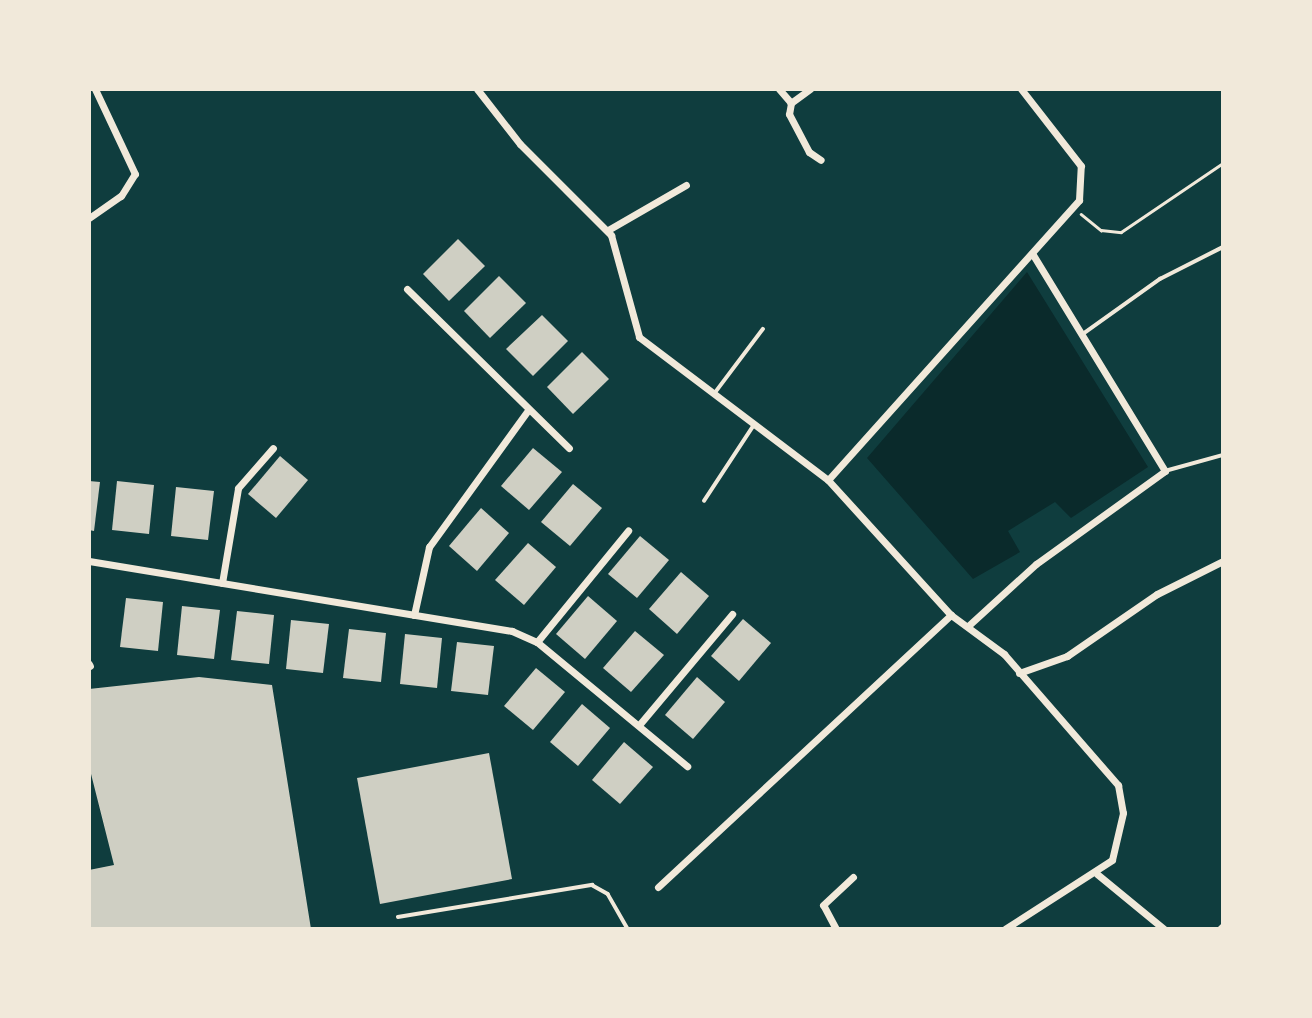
<!DOCTYPE html>
<style>
body{margin:0}
#map{position:relative;width:1312px;height:1018px;overflow:hidden;background:#0f3d3e;font-family:"DejaVu Sans",sans-serif}
div>[style]{position:absolute}
.water>*{inset:0;background:#0a2a2b}
.building>*{inset:0;background:#cfcfc3}
.path>*{height:2.5px;margin:-1.25px;padding:0 1.25px;transform-origin:1.25px;border-radius:1.25px;background:#f1e9da}
.service>*{height:3.5px;margin:-1.75px;padding:0 1.75px;transform-origin:1.75px;border-radius:1.75px;background:#f1e9da}
.minor>*{height:7px;margin:-3.5px;padding:0 3.5px;transform-origin:3.5px;border-radius:3.5px;background:#f1e9da}
span{translate:-50% -50%;white-space:nowrap;text-align:center;line-height:1.15;-webkit-text-stroke:7px #f1e9da;paint-order:stroke}
.frame{position:absolute;inset:0;border:91px solid #f1e9da;pointer-events:none}
</style>
<div id="map">
<div class="water">
<i style="clip-path:polygon(1027px 272px,1148px 467px,1071px 518px,1055px 502px,1008px 531px,1020px 552px,973px 579px,867px 458px)"></i>
</div>
<div class="building">
<i style="clip-path:polygon(458px 239px,485px 266px,449px 301px,423px 274px)"></i>
<i style="clip-path:polygon(499px 276px,526px 303px,490px 338px,464px 311px)"></i>
<i style="clip-path:polygon(542px 315px,568px 341px,533px 376px,506px 349px)"></i>
<i style="clip-path:polygon(582px 352px,609px 379px,573px 414px,547px 387px)"></i>
<i style="clip-path:polygon(533px 448px,562px 472px,529px 510px,501px 486px)"></i>
<i style="clip-path:polygon(280px 456px,308px 480px,276px 518px,248px 494px)"></i>
<i style="clip-path:polygon(89px 481px,100px 482px,94px 531px,89px 530px)"></i>
<i style="clip-path:polygon(117px 481px,154px 485px,149px 534px,112px 530px)"></i>
<i style="clip-path:polygon(573px 484px,602px 508px,570px 546px,541px 522px)"></i>
<i style="clip-path:polygon(176px 487px,214px 491px,208px 540px,171px 536px)"></i>
<i style="clip-path:polygon(481px 508px,509px 533px,477px 571px,449px 546px)"></i>
<i style="clip-path:polygon(640px 536px,669px 560px,637px 598px,608px 574px)"></i>
<i style="clip-path:polygon(528px 543px,556px 567px,524px 605px,495px 580px)"></i>
<i style="clip-path:polygon(681px 572px,709px 596px,677px 634px,649px 609px)"></i>
<i style="clip-path:polygon(588px 596px,617px 621px,585px 659px,556px 634px)"></i>
<i style="clip-path:polygon(126px 598px,163px 602px,158px 651px,120px 647px)"></i>
<i style="clip-path:polygon(182px 606px,220px 610px,214px 659px,177px 655px)"></i>
<i style="clip-path:polygon(237px 611px,274px 615px,269px 664px,231px 660px)"></i>
<i style="clip-path:polygon(743px 619px,771px 643px,739px 681px,711px 656px)"></i>
<i style="clip-path:polygon(291px 620px,329px 624px,323px 673px,286px 669px)"></i>
<i style="clip-path:polygon(349px 629px,386px 633px,381px 682px,343px 678px)"></i>
<i style="clip-path:polygon(635px 631px,664px 655px,631px 692px,603px 668px)"></i>
<i style="clip-path:polygon(405px 634px,442px 638px,437px 688px,400px 684px)"></i>
<i style="clip-path:polygon(457px 642px,494px 646px,488px 695px,451px 691px)"></i>
<i style="clip-path:polygon(536px 668px,565px 692px,533px 730px,504px 706px)"></i>
<i style="clip-path:polygon(199px 677px,272px 685px,311px 929px,89px 929px,89px 870px,114px 865px,89px 766px,89px 689px)"></i>
<i style="clip-path:polygon(697px 677px,725px 702px,693px 739px,665px 715px)"></i>
<i style="clip-path:polygon(582px 704px,610px 728px,578px 766px,550px 742px)"></i>
<i style="clip-path:polygon(624px 742px,653px 767px,620px 804px,592px 780px)"></i>
<i style="clip-path:polygon(489px 753px,512px 879px,380px 904px,357px 778px)"></i>
</div>
<div class="path">
<i style="left:1081px;top:214px;width:26px;rotate:39deg"></i>
<i style="left:1101px;top:230px;width:20px;rotate:6deg"></i>
<i style="left:1121px;top:232px;width:123px;rotate:-34.1deg"></i>
</div>
<div class="service">
<i style="left:1083px;top:334px;width:95px;rotate:-35.5deg"></i>
<i style="left:1160px;top:279px;width:71px;rotate:-26.9deg"></i>
<i style="left:714px;top:394px;width:81px;rotate:-53deg"></i>
<i style="left:1165px;top:471px;width:60px;rotate:-15.4deg"></i>
<i style="left:704px;top:501px;width:91px;rotate:-56.7deg"></i>
<i style="left:398px;top:917px;width:197px;rotate:-9.4deg"></i>
<i style="left:592px;top:885px;width:18px;rotate:29deg"></i>
<i style="left:608px;top:894px;width:40px;rotate:60.3deg"></i>
</div>
<div class="minor">
<i style="left:477px;top:89px;width:70px;rotate:52deg"></i>
<i style="left:520px;top:144px;width:129px;rotate:45deg"></i>
<i style="left:611px;top:235px;width:106px;rotate:74.6deg"></i>
<i style="left:639px;top:337px;width:237px;rotate:37.1deg"></i>
<i style="left:828px;top:480px;width:183px;rotate:47.7deg"></i>
<i style="left:951px;top:615px;width:66px;rotate:36.3deg"></i>
<i style="left:1004px;top:654px;width:174px;rotate:49deg"></i>
<i style="left:1118px;top:785px;width:28px;rotate:80deg"></i>
<i style="left:1123px;top:813px;width:48px;rotate:103.2deg"></i>
<i style="left:1112px;top:860px;width:127px;rotate:147.2deg"></i>
<i style="left:779px;top:89px;width:18px;rotate:49deg"></i>
<i style="left:810px;top:89px;width:24px;rotate:144deg"></i>
<i style="left:791px;top:103px;width:11px;rotate:100deg"></i>
<i style="left:789px;top:114px;width:43px;rotate:62.2deg"></i>
<i style="left:809px;top:152px;width:14px;rotate:34deg"></i>
<i style="left:89px;top:218px;width:39px;rotate:-35deg"></i>
<i style="left:121px;top:196px;width:26px;rotate:-58deg"></i>
<i style="left:135px;top:174px;width:94px;rotate:-115.2deg"></i>
<i style="left:608px;top:230px;width:90px;rotate:-30deg"></i>
<i style="left:407px;top:289px;width:227px;rotate:44.5deg"></i>
<i style="left:828px;top:480px;width:376px;rotate:-48.1deg"></i>
<i style="left:1079px;top:200px;width:34px;rotate:-87deg"></i>
<i style="left:1081px;top:166px;width:98px;rotate:-127.9deg"></i>
<i style="left:89px;top:561px;width:429px;rotate:9.4deg"></i>
<i style="left:512px;top:631px;width:27px;rotate:24deg"></i>
<i style="left:537px;top:642px;width:195px;rotate:39.6deg"></i>
<i style="left:222px;top:583px;width:96px;rotate:-80.4deg"></i>
<i style="left:238px;top:488px;width:53px;rotate:-48.8deg"></i>
<i style="left:414px;top:615px;width:70px;rotate:-77.6deg"></i>
<i style="left:429px;top:547px;width:170px;rotate:-54.1deg"></i>
<i style="left:968px;top:626px;width:92px;rotate:-42.4deg"></i>
<i style="left:1036px;top:564px;width:159px;rotate:-35.8deg"></i>
<i style="left:1165px;top:471px;width:255px;rotate:-121.4deg"></i>
<i style="left:537px;top:642px;width:144px;rotate:-50.7deg"></i>
<i style="left:89px;top:664px;width:2px;rotate:63deg"></i>
<i style="left:1019px;top:673px;width:51px;rotate:-19.5deg"></i>
<i style="left:1067px;top:656px;width:109px;rotate:-34.6deg"></i>
<i style="left:1157px;top:594px;width:74px;rotate:-26.6deg"></i>
<i style="left:639px;top:725px;width:145px;rotate:-50deg"></i>
<i style="left:1097px;top:874px;width:87px;rotate:39.4deg"></i>
<i style="left:658px;top:887px;width:400px;rotate:-42.9deg"></i>
<i style="left:836px;top:929px;width:27px;rotate:-118deg"></i>
<i style="left:823px;top:905px;width:41px;rotate:-43deg"></i>
<i style="left:1220px;top:929px;width:4px;rotate:-45deg"></i>
</div>
<div class="frame"></div>
</div>
